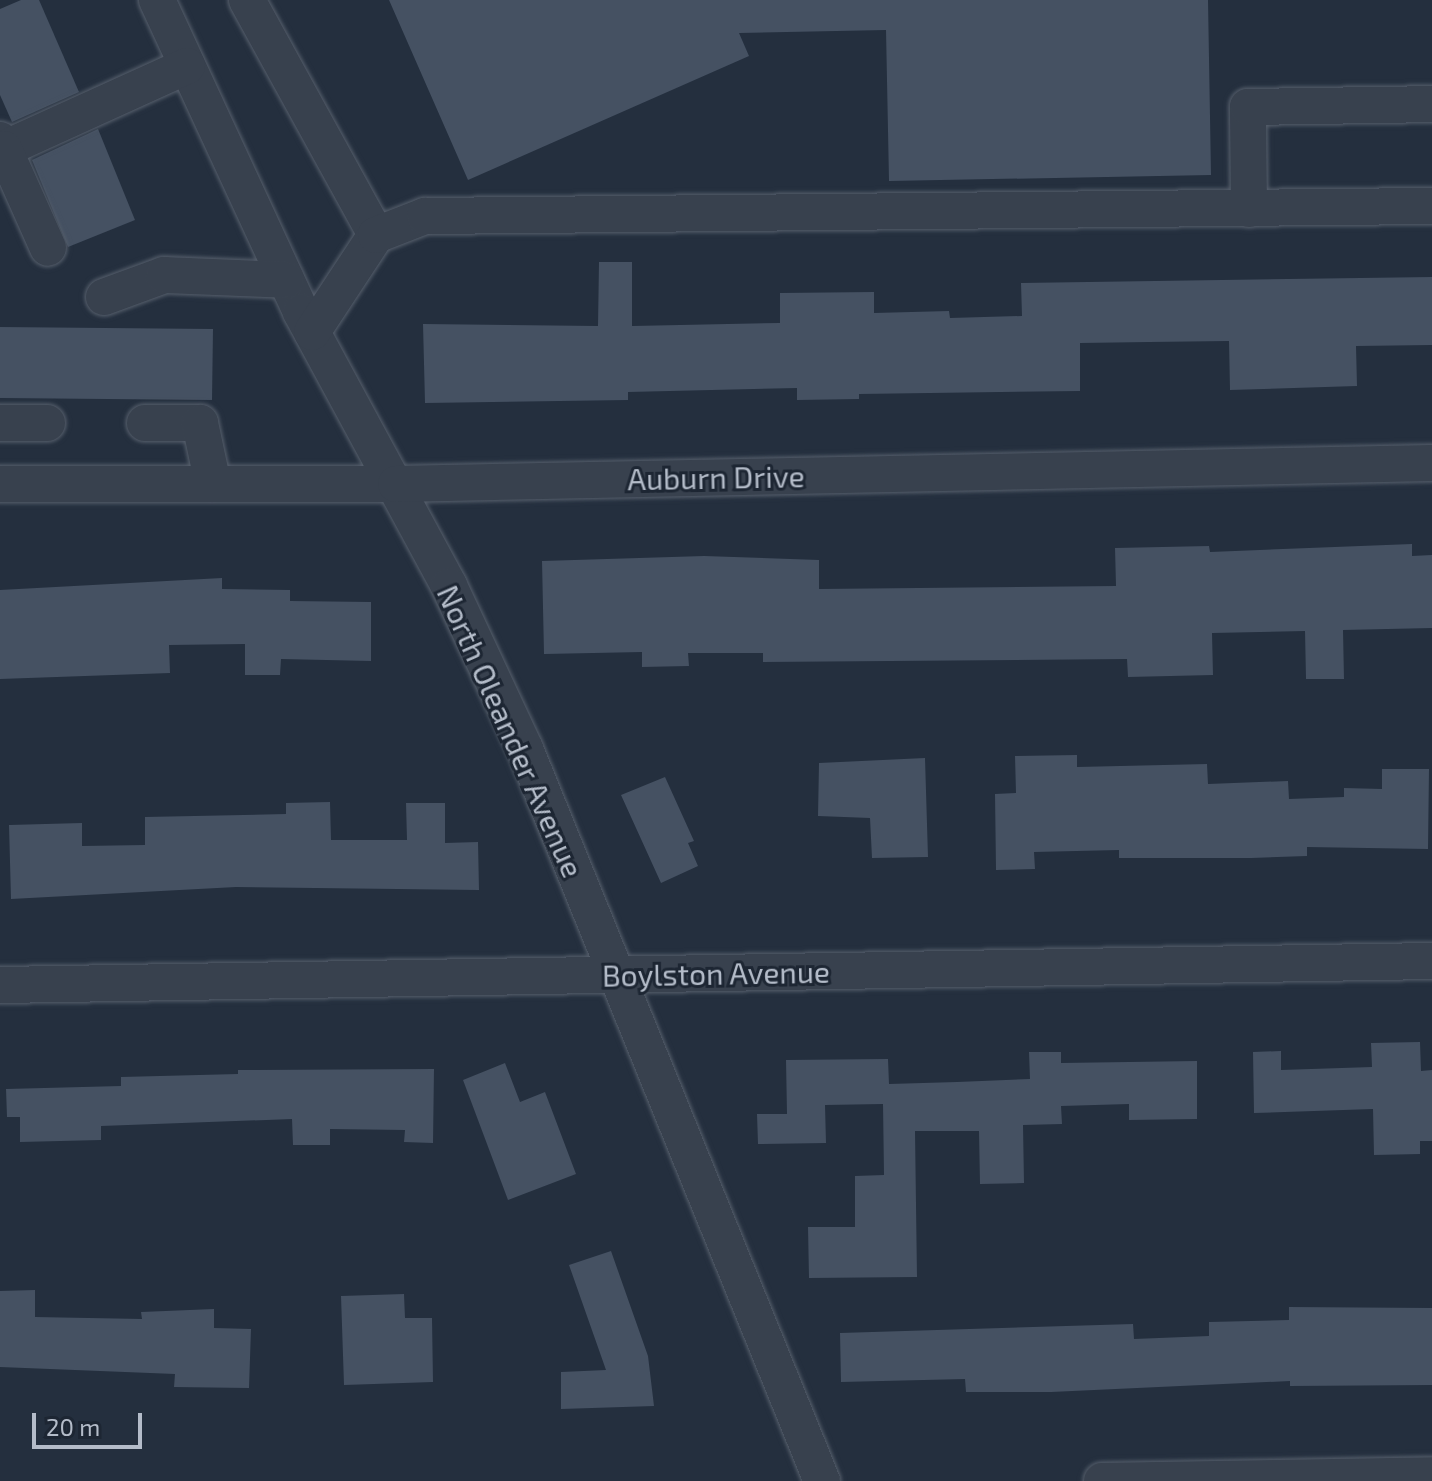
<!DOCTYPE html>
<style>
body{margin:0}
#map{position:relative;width:1432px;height:1481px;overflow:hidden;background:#242f3e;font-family:"Exo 2",sans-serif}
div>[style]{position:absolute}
.building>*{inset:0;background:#455162}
.roads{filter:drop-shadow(0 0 2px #565f6c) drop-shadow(0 0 2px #565f6c)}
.minor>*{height:36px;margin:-18px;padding:0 18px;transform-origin:18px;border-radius:18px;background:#38414e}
span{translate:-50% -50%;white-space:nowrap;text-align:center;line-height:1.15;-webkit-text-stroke:6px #1d2633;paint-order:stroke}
.street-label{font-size:30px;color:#b4bcc9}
.scale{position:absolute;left:32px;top:1413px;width:110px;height:36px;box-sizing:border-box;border:4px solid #b4bcc9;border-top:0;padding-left:10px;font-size:24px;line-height:28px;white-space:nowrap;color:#b4bcc9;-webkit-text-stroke:6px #1d2633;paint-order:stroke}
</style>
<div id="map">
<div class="building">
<i style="clip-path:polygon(21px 0,39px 0,79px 92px,12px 122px,0 95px,0 9px)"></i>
<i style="clip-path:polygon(389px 0,1208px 0,1211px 175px,889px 181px,886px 30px,739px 33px,749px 56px,468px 180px)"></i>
<i style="clip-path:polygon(98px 129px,135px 220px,68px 247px,32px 160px)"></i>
<i style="clip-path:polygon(599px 262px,632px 262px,632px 326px,780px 323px,780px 293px,874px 292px,874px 313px,949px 311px,950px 318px,1022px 316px,1021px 283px,1432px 277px,1432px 345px,1356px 346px,1357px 386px,1230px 390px,1229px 341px,1149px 342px,1080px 343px,1080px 391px,859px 394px,859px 399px,797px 400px,797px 388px,628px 392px,628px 400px,425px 403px,423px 324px,598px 326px)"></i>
<i style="clip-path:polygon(0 327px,213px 329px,212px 400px,0 398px)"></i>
<i style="clip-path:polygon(1412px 544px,1412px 556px,1432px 555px,1432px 628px,1343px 630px,1344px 679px,1306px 679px,1305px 631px,1212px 633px,1213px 675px,1128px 677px,1127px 659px,763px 662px,763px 653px,688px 653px,689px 666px,642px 667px,642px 652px,544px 654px,542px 561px,704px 556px,819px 560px,819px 589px,1116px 586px,1115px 548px,1209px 546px,1210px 552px)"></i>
<i style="clip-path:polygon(222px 578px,222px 589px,290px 590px,290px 601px,371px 602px,371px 661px,281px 659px,280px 675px,245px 675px,245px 644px,169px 645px,170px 673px,0 679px,0 590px)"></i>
<i style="clip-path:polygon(1077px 755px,1077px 767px,1207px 764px,1208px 784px,1288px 781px,1289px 799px,1344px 797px,1344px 788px,1382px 789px,1382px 769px,1429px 769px,1428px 849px,1307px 847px,1307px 856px,1251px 858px,1119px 858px,1119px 850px,1034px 852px,1035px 869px,996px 870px,995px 794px,1016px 793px,1015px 756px)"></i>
<i style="clip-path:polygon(925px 758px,928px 857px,872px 858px,870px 818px,818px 816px,819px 763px)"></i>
<i style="clip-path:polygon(665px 777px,694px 841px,688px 843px,698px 866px,661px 883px,621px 795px)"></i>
<i style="clip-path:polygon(330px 802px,331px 840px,407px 840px,406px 803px,445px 803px,445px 843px,478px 842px,479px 890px,236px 887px,11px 899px,9px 825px,82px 823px,82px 846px,145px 845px,145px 817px,286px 814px,286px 803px)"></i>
<i style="clip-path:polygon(1420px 1042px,1421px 1071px,1432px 1070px,1432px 1141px,1420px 1141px,1420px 1154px,1374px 1155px,1373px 1109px,1254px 1113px,1253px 1052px,1281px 1051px,1281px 1070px,1372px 1067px,1371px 1043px)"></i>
<i style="clip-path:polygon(1029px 1052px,1061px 1052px,1061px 1063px,1197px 1061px,1197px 1119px,1129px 1120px,1129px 1104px,1061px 1106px,1062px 1124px,1023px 1125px,1024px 1183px,980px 1184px,979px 1131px,915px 1131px,917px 1277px,809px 1278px,808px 1227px,855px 1227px,855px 1176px,884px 1175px,883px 1104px,825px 1105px,826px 1143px,758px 1144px,757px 1114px,787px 1114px,786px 1060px,888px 1059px,889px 1084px,957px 1082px,1030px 1079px)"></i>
<i style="clip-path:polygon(505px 1063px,520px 1102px,545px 1092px,576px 1174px,508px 1200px,463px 1080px)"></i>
<i style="clip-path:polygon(434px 1069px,433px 1143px,404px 1142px,405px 1130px,330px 1129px,330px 1145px,293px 1145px,292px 1119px,101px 1126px,101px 1140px,20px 1142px,20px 1117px,7px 1117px,6px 1089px,121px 1086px,121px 1077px,238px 1074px,238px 1070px)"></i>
<i style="clip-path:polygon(611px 1251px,648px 1356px,654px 1406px,561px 1409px,561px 1372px,606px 1370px,569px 1265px)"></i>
<i style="clip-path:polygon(35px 1290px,35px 1317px,142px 1319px,141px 1312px,214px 1309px,214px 1328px,251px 1329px,249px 1388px,174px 1387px,175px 1374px,0 1367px,0 1291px)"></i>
<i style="clip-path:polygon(404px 1294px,405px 1318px,432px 1318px,433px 1382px,344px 1385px,341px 1296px)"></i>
<i style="clip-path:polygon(1289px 1307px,1432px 1308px,1432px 1385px,1290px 1386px,1290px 1381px,1051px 1392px,966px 1392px,965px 1379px,841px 1382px,840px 1333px,1133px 1324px,1134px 1339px,1209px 1336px,1209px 1322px,1289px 1320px)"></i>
</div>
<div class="roads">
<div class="minor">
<i style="left:157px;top:0;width:344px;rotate:65.2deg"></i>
<i style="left:301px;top:312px;width:311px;rotate:61.6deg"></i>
<i style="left:449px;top:586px;width:180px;rotate:65deg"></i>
<i style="left:525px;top:749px;width:790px;rotate:67.92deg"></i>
<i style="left:247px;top:0;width:268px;rotate:61.2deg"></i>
<i style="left:0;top:140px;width:10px;rotate:66deg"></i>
<i style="left:4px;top:149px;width:201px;rotate:-24.4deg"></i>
<i style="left:4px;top:149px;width:108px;rotate:66deg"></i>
<i style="left:1249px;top:209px;width:102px;rotate:-90.6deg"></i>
<i style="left:1248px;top:107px;width:184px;rotate:-0.9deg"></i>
<i style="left:104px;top:297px;width:64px;rotate:-20.1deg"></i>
<i style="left:164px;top:275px;width:122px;rotate:2.3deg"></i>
<i style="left:312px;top:332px;width:116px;rotate:-56.6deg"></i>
<i style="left:376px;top:235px;width:53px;rotate:-21.2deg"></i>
<i style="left:425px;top:216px;width:1007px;rotate:-0.57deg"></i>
<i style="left:0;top:423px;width:47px"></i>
<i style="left:145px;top:423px;width:55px"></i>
<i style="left:200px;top:423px;width:62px;rotate:78deg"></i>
<i style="left:0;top:484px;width:396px"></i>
<i style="left:396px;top:484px;width:1036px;rotate:-1.16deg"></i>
<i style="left:0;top:985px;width:1432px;rotate:-0.96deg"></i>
<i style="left:1102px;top:1481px;width:330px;rotate:-1deg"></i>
</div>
</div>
<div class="street-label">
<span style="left:716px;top:477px;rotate:-1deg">Auburn Drive</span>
<span style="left:511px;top:731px;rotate:66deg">North Oleander Avenue</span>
<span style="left:716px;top:973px;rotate:-1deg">Boylston Avenue</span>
</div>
<div class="scale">20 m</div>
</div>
